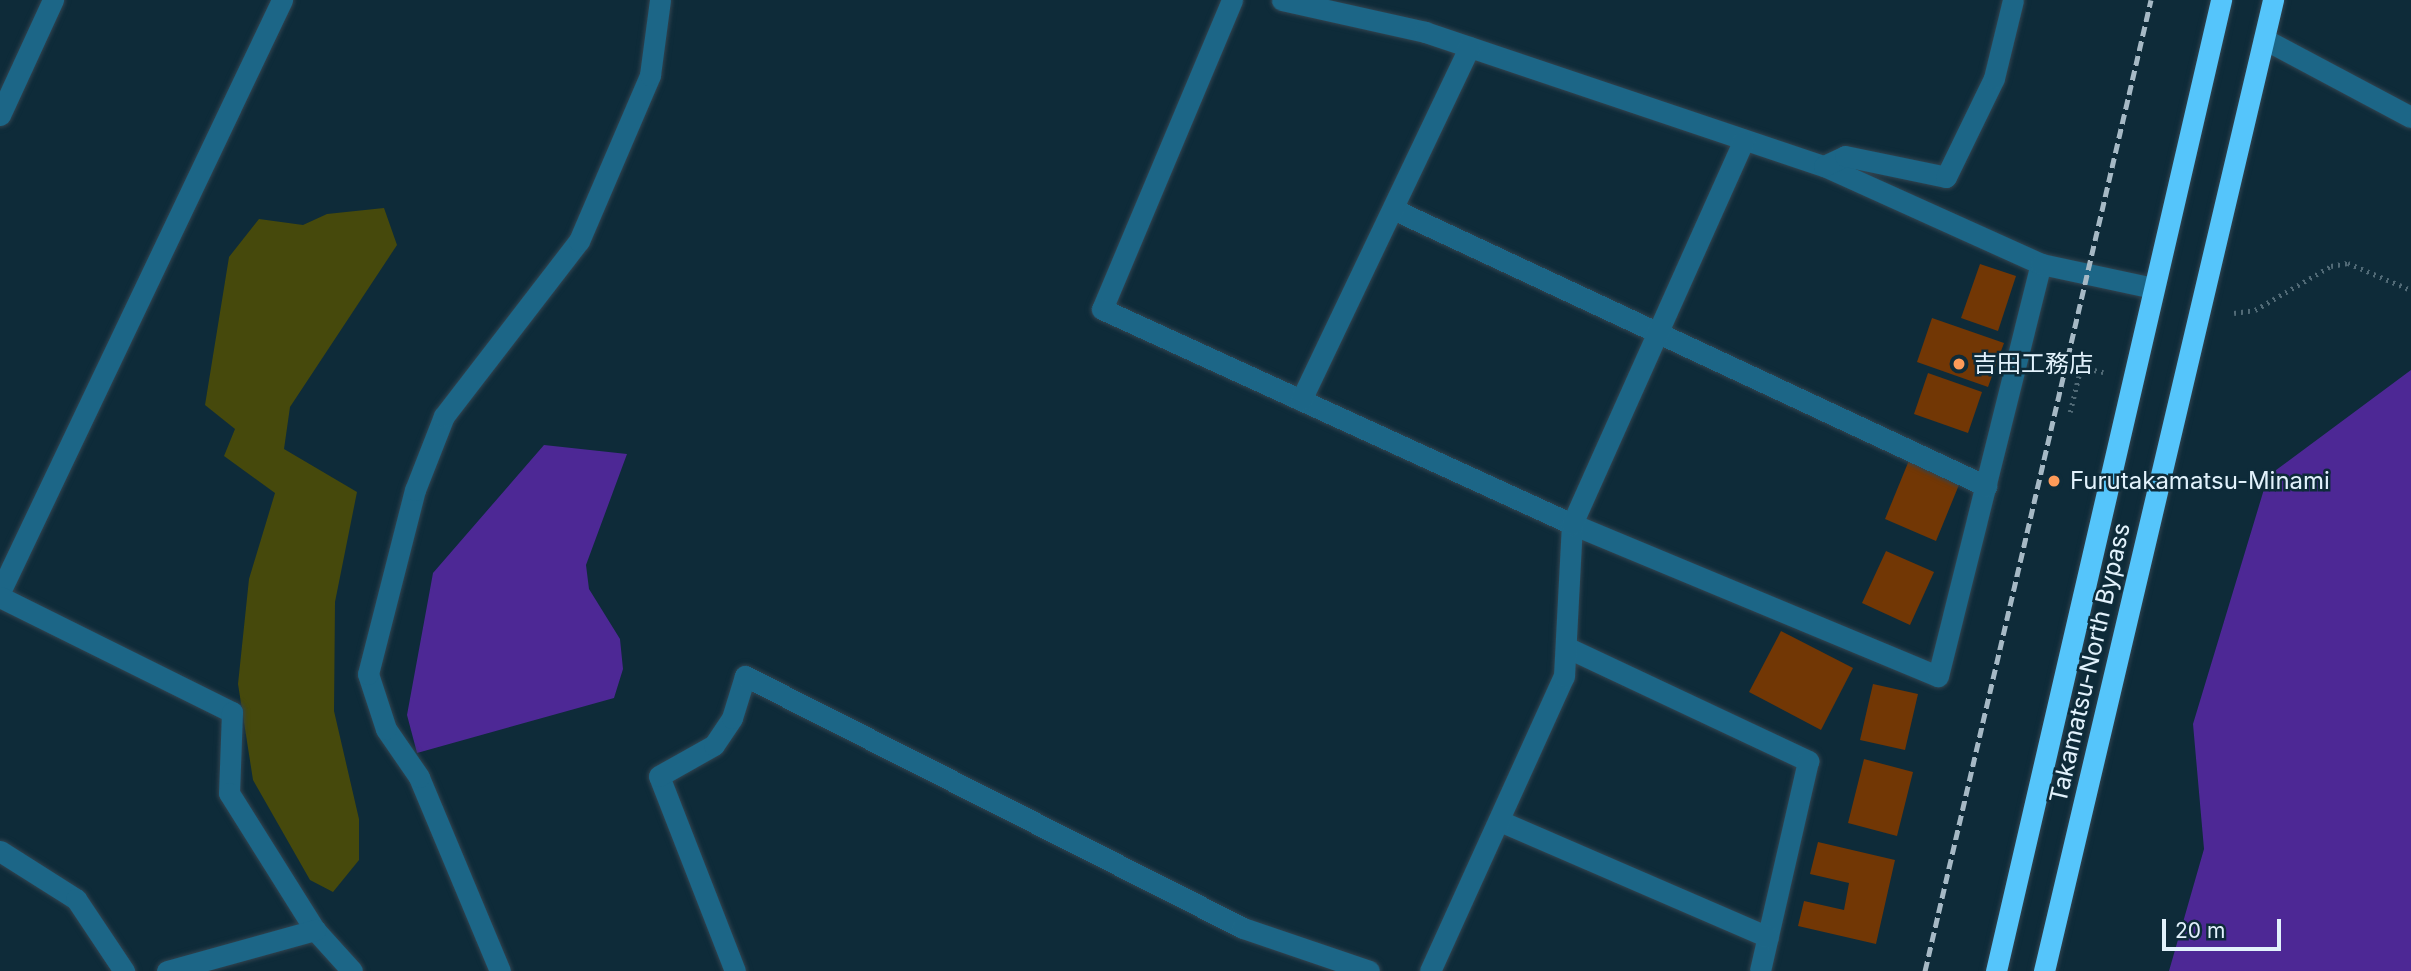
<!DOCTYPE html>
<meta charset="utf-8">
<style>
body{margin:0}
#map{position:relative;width:2411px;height:971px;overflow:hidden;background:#0e2b39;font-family:Inter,"Noto Sans JP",sans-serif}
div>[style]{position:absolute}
.green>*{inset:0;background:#46490c}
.water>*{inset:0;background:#4d2895}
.building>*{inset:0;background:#723705}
.path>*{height:4.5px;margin-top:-2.25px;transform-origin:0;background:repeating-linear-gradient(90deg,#516a76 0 2px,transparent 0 7px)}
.roads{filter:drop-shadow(0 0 2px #324450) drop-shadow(0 0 2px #324450)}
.minor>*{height:21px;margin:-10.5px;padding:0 10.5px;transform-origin:10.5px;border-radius:10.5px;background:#1c6687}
.highway>*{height:21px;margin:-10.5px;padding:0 10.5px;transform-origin:10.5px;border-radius:10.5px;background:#55c5fb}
.rail>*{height:5px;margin-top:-2.5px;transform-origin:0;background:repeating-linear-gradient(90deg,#a6b9c5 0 10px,transparent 0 15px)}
.dots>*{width:19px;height:19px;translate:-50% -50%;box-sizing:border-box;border:4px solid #0e2b39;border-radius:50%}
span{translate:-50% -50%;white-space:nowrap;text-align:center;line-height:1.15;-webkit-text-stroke:5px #0e2b39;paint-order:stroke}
.poi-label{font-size:24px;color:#e2f2fc}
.left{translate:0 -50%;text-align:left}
.street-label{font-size:24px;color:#e2f2fc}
.scale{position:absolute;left:2162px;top:919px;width:119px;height:32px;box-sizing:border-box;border:4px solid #e2f2fc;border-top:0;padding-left:9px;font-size:21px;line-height:24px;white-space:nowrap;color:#e2f2fc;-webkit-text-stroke:5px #0e2b39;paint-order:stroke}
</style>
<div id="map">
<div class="green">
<i style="clip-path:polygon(384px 208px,397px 245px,290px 407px,284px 449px,357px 492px,335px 602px,334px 711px,359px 819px,359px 860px,333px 892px,310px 880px,253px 780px,238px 684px,249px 579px,275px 493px,224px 456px,235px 429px,205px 405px,229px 257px,259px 219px,303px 225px,327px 214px)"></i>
</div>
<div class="water">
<i style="clip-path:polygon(2411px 370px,2411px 971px,2169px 971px,2204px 849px,2193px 724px,2268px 476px)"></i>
<i style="clip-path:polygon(544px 445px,627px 454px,586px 565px,589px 589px,620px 639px,623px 669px,614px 698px,417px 753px,407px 715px,433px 573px)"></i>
</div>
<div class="building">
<i style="clip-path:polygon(1980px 264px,2016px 276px,1998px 331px,1961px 318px)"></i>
<i style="clip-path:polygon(1932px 318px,2004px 343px,1988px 387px,1917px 362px)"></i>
<i style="clip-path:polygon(1928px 373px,1982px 392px,1968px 433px,1914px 414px)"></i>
<i style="clip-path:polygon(1912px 453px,1963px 475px,1936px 541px,1885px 519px)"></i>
<i style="clip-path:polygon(1886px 551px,1934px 572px,1910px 625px,1862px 603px)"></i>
<i style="clip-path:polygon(1781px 631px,1853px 668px,1821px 730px,1749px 692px)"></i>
<i style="clip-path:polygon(1873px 684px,1918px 694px,1905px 750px,1860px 740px)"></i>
<i style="clip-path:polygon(1864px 759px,1913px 772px,1897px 836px,1848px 823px)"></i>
<i style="clip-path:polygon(1818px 842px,1895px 860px,1876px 944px,1798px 926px,1804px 901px,1844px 910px,1849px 883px,1810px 874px)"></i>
</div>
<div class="path">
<i style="left:2234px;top:313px;width:21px;rotate:-8deg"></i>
<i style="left:2255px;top:310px;width:88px;rotate:-30.1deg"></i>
<i style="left:2331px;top:266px;width:17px;rotate:-10deg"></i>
<i style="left:2348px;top:263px;width:69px;rotate:23.2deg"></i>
<i style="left:2070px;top:412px;width:46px;rotate:-76.3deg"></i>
<i style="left:2081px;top:367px;width:23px;rotate:13deg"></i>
</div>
<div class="roads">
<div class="minor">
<i style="left:1232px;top:0;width:335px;rotate:112.8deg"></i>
<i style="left:1102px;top:309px;width:517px;rotate:24.58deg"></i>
<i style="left:1572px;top:524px;width:396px;rotate:22.6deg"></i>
<i style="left:1938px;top:676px;width:425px;rotate:-76deg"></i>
<i style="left:1282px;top:0;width:147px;rotate:12.6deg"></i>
<i style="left:1425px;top:32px;width:421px;rotate:18.6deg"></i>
<i style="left:1824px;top:166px;width:238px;rotate:24.3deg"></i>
<i style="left:2041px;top:264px;width:115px;rotate:12.1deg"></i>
<i style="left:2264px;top:39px;width:166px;rotate:28deg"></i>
<i style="left:0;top:115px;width:127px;rotate:-65.3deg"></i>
<i style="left:1824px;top:166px;width:23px;rotate:-25deg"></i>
<i style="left:1845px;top:156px;width:103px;rotate:11.7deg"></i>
<i style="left:1946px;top:177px;width:110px;rotate:-64.1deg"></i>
<i style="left:1994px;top:78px;width:80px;rotate:-76.3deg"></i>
<i style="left:1393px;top:209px;width:655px;rotate:25.04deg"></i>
<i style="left:1301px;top:400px;width:391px;rotate:-64.5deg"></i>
<i style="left:0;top:592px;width:656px;rotate:-64.53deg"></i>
<i style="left:0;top:597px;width:259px;rotate:26.4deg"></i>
<i style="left:232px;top:712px;width:81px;rotate:92.1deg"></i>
<i style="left:229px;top:793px;width:162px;rotate:57.9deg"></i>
<i style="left:315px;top:930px;width:55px;rotate:47.9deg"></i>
<i style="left:1566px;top:647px;width:268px;rotate:25.2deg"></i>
<i style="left:1808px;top:761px;width:215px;rotate:102.9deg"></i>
<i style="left:1500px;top:821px;width:292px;rotate:23.4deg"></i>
<i style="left:0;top:851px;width:90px;rotate:32.3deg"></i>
<i style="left:76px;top:899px;width:87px;rotate:56.3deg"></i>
<i style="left:167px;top:971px;width:154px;rotate:-15.5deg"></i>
<i style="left:500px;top:971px;width:210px;rotate:-112.7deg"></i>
<i style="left:419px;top:777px;width:58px;rotate:-124.5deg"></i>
<i style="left:386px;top:729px;width:58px;rotate:-108.1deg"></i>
<i style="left:368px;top:674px;width:190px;rotate:-75.7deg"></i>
<i style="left:415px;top:490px;width:79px;rotate:-68.6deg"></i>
<i style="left:444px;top:416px;width:221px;rotate:-52.4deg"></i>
<i style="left:579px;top:241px;width:181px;rotate:-66.8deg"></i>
<i style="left:650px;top:75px;width:76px;rotate:-82.4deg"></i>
<i style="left:735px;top:971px;width:209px;rotate:-111.3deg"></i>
<i style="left:659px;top:776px;width:63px;rotate:-29.4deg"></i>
<i style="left:714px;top:745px;width:32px;rotate:-56deg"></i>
<i style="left:732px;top:718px;width:44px;rotate:-72.8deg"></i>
<i style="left:745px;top:676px;width:558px;rotate:26.84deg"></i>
<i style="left:1243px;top:928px;width:133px;rotate:18.8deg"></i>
<i style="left:1430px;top:971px;width:324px;rotate:-65.6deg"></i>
<i style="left:1564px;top:676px;width:152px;rotate:-87deg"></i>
<i style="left:1572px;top:524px;width:419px;rotate:-65.9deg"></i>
</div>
<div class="highway">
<i style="left:1996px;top:971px;width:997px;rotate:-76.95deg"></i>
<i style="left:2044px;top:971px;width:998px;rotate:-76.73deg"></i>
</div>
</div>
<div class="rail">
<i style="left:1925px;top:971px;width:997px;rotate:-76.9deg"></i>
</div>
<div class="dots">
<i style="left:1959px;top:364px;background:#fe9b59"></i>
<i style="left:2054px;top:481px;background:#fe9b59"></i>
</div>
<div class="poi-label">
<span class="left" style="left:1973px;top:364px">吉田工務店</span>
<span class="left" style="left:2070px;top:481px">Furutakamatsu-Minami</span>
</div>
<div class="street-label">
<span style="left:2090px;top:663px;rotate:-77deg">Takamatsu-North Bypass</span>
</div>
<div class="scale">20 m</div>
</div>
